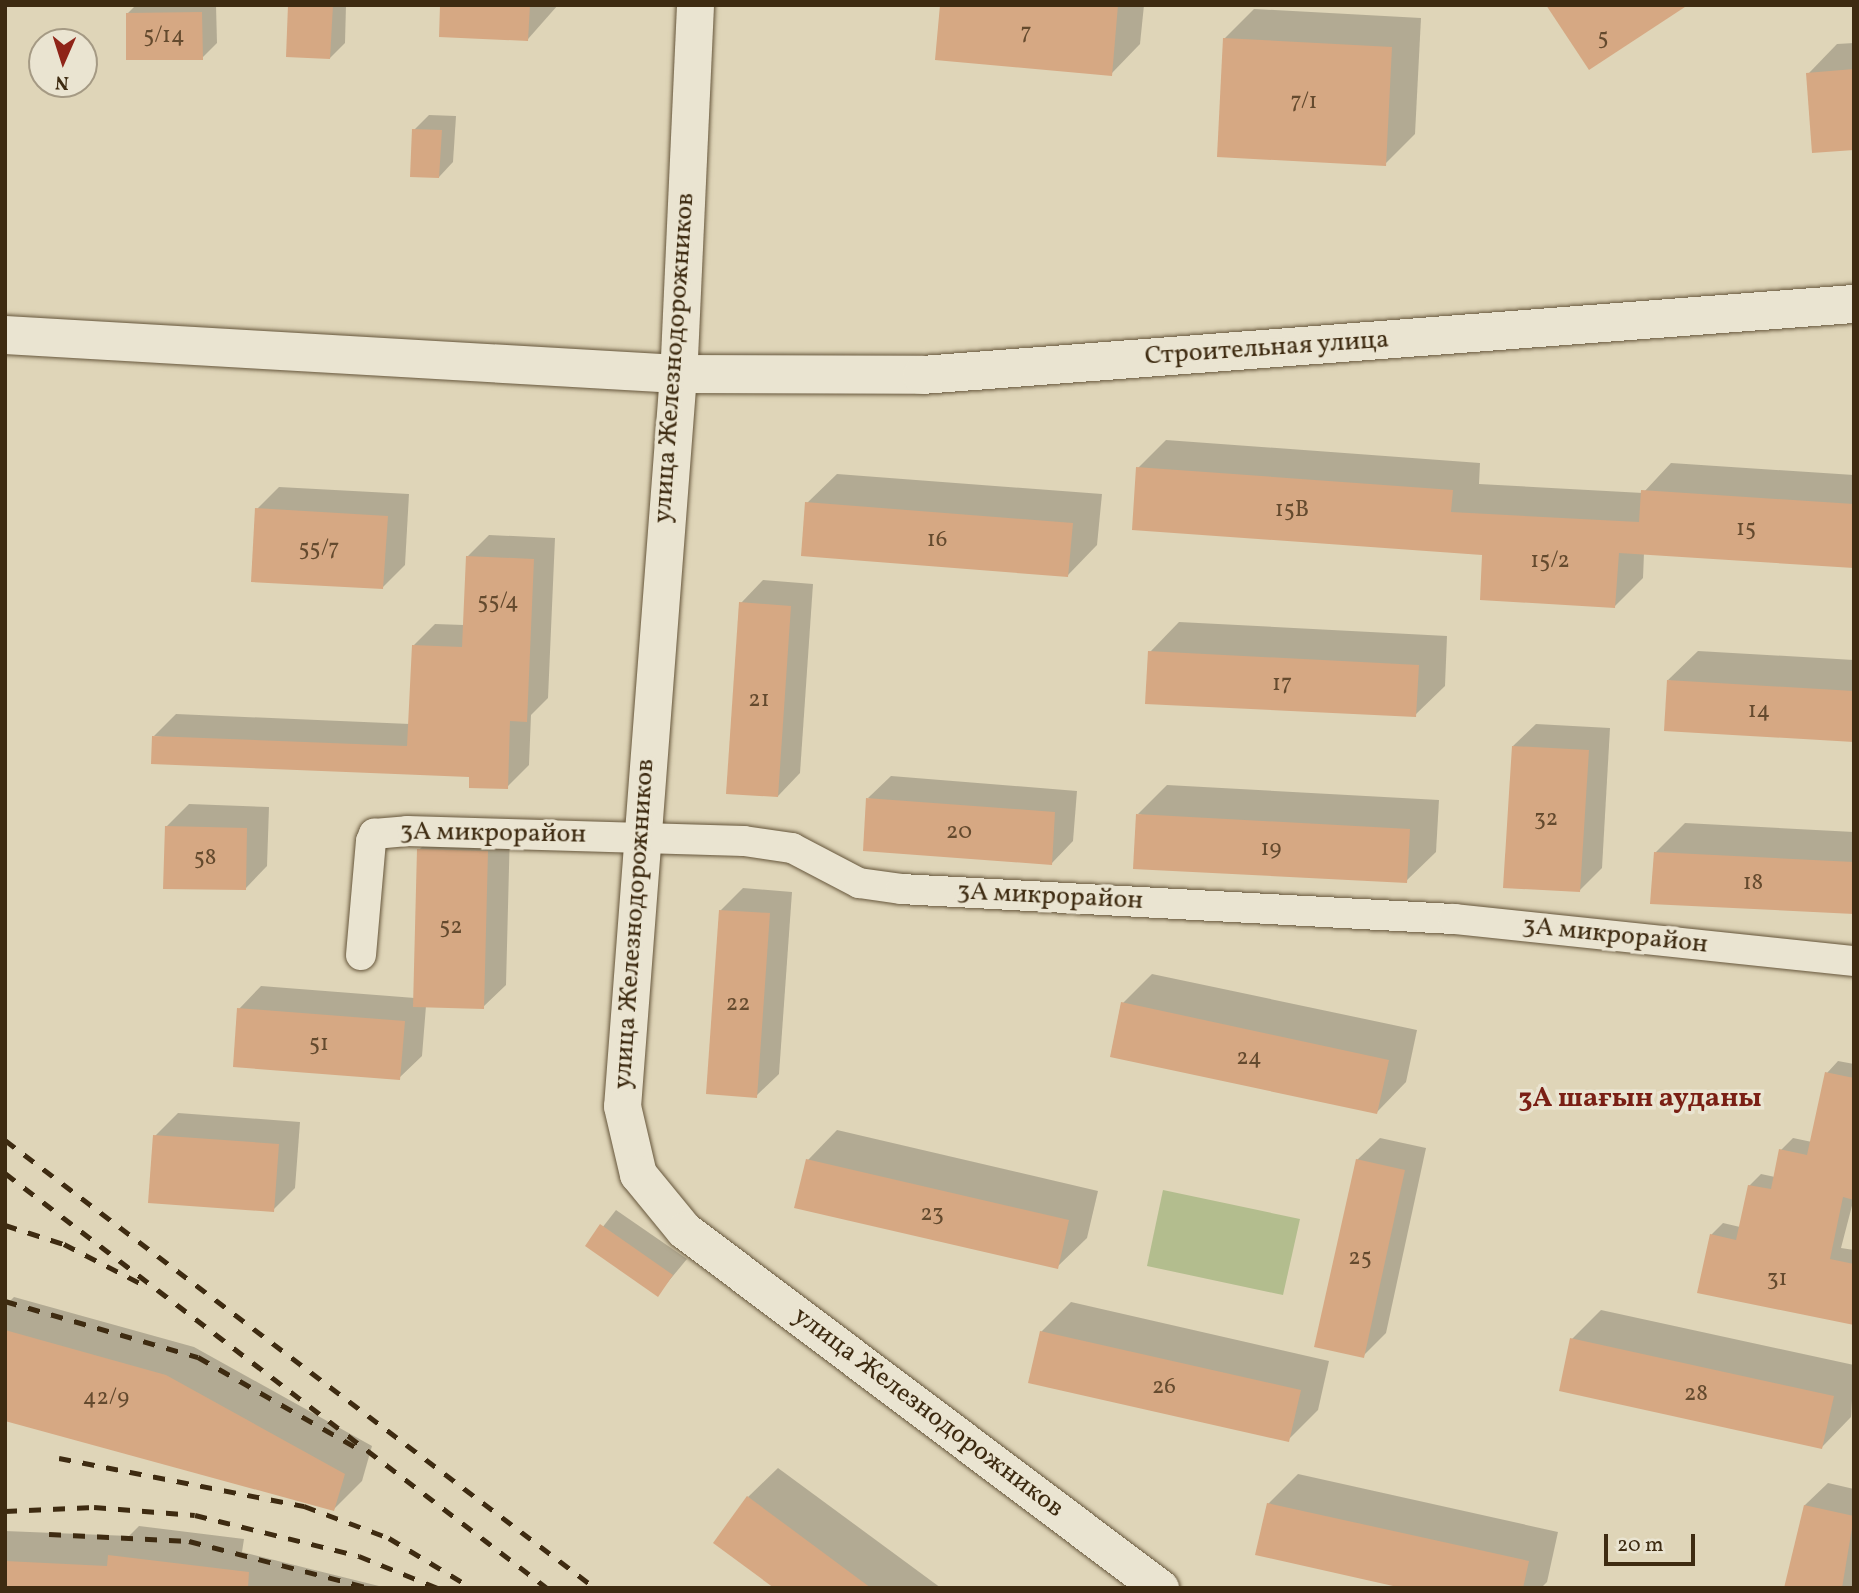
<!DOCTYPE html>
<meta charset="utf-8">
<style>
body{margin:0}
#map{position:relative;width:1859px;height:1593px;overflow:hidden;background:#dfd5b8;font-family:Vollkorn,serif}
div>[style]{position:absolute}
.green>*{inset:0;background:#b3bd8e}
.shadow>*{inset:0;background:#0003}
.building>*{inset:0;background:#d6a883}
.roads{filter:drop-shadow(0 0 2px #66563b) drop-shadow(0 0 2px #66563b)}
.minor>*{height:30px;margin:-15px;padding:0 15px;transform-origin:15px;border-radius:15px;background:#eae4d1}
.tertiary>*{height:37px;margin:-18.5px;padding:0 18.5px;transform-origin:18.5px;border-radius:18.5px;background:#eae4d1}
.secondary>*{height:38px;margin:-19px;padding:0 19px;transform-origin:19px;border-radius:19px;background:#eae4d1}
.rail>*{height:5px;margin-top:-2.5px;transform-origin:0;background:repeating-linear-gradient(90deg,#3e2b11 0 12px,transparent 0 24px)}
span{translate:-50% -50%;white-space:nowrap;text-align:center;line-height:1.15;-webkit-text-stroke:7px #eae4d1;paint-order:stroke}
.number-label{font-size:23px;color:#644a2e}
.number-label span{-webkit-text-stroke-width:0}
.street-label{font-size:26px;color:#3e2b11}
.neighbourhood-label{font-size:28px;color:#7a1f14;font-weight:700}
.frame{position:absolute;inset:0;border:7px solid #3e2b11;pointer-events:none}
.north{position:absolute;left:28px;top:28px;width:70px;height:70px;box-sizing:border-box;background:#eae4d1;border:2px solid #a59a84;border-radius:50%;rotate:183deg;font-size:19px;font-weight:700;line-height:28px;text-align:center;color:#3e2b11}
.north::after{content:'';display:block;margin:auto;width:24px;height:32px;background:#8f2418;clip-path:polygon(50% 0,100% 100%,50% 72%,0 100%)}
.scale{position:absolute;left:1604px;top:1534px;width:91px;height:32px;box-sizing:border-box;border:4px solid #3e2b11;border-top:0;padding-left:9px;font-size:21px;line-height:24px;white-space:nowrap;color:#3e2b11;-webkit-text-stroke:5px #eae4d1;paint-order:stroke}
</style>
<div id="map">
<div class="green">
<i style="clip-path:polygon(1163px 1190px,1300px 1219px,1283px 1295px,1147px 1266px)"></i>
</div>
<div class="shadow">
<i style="clip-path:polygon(136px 5px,216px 5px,217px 43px,202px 58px,128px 13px)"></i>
<i style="clip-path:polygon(290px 5px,346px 5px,345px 43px,330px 58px)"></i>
<i style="clip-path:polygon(442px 5px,558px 5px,528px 39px)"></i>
<i style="clip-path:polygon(942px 5px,1144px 5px,1140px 44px,1111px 74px)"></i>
<i style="clip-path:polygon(1254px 9px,1421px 18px,1415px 134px,1385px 164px,1224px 39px)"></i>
<i style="clip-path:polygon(1854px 43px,1854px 148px,1808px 74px,1837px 44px)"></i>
<i style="clip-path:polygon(429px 115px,456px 116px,453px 162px,439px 177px,414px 130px)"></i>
<i style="clip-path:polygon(1166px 440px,1480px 463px,1479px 484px,1643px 493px,1671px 463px,1854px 475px,1854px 566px,1644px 553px,1643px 578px,1615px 606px,1484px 554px,1138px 468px)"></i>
<i style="clip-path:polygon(837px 474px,1102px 494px,1097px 545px,1068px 575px,807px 503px)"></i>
<i style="clip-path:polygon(279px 487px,409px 494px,405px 565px,383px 587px,257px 509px)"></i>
<i style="clip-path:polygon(489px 535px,555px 538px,548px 698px,531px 715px,529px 765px,507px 787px,471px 776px,154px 736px,176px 714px,410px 724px,413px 646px,435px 624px,464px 625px,467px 557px)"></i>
<i style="clip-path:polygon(763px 580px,813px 584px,800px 773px,778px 796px,741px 603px)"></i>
<i style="clip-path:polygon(1179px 622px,1447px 636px,1445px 686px,1415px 715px,1150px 652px)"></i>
<i style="clip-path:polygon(1698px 651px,1854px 660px,1854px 740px,1668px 680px)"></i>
<i style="clip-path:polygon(1536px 724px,1610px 728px,1602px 868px,1580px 890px,1513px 746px)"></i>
<i style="clip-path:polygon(891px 776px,1077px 791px,1073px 841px,1051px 864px,868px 798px)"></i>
<i style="clip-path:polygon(1167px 785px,1439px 800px,1436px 852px,1406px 881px,1138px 814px)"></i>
<i style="clip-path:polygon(189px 804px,269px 807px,267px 866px,245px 889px,166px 827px)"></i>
<i style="clip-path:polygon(1685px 823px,1854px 832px,1854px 913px,1655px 853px)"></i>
<i style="clip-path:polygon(441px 827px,510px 829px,506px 985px,483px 1007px,426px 1006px,422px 1056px,399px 1078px,239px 1009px,261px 986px,415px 998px,419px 850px)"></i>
<i style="clip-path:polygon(743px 888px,792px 892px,779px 1074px,756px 1096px,721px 910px)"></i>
<i style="clip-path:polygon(1152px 974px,1417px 1030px,1406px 1082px,1377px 1112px,1123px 1003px)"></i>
<i style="clip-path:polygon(1838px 1061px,1854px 1064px,1854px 1198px,1841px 1248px,1854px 1250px,1854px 1323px,1711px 1235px,1723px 1223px,1740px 1227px,1749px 1186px,1761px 1174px,1775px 1177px,1781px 1150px,1793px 1138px,1812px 1142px,1827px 1073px)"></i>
<i style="clip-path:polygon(178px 1113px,300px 1122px,295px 1188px,273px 1210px,155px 1136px)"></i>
<i style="clip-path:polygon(837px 1130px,1098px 1191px,1087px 1238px,1057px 1267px,808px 1160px)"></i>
<i style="clip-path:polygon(1380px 1138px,1426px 1148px,1386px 1333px,1363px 1356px,1357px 1160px)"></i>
<i style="clip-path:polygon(616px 1210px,687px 1259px,658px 1294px,588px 1246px)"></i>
<i style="clip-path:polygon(14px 1297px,194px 1347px,372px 1446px,362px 1481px,334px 1509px,5px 1419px,5px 1306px)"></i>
<i style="clip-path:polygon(1071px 1302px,1329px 1361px,1318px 1410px,1288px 1440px,1041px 1332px)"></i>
<i style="clip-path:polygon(1601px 1310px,1854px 1365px,1851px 1417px,1822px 1447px,1572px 1339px)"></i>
<i style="clip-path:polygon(778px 1468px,941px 1588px,777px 1588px,748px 1497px)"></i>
<i style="clip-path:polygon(1298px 1474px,1558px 1532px,1547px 1582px,1541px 1588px,1410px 1588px,1268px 1504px)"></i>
<i style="clip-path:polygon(1828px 1483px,1854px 1489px,1854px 1588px,1786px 1588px,1805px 1505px)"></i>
<i style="clip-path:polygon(139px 1526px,244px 1539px,242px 1552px,387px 1588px,5px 1588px,5px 1531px,129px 1536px)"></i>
</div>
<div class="building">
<i style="clip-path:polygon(288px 5px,333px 5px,330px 59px,286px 57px)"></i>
<i style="clip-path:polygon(440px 5px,530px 5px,528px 41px,439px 37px)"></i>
<i style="clip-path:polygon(940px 5px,1118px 5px,1112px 76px,935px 60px)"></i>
<i style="clip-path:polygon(1546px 5px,1688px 5px,1589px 70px)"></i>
<i style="clip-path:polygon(202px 12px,203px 60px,126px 60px,126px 13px)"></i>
<i style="clip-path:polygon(1223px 38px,1392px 47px,1386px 166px,1217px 157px)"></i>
<i style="clip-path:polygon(1854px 69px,1854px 150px,1812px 153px,1806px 73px)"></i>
<i style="clip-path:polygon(412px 129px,442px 130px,439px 178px,410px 177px)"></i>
<i style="clip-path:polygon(1136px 467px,1453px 490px,1451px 512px,1639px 522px,1641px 490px,1854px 504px,1854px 568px,1619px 553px,1615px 608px,1480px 600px,1482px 555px,1132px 530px)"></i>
<i style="clip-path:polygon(805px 502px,1073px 523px,1068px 577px,801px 556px)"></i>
<i style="clip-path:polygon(255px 508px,388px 516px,383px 589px,251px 582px)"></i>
<i style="clip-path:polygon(466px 556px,534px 559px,527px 722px,510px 721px,508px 789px,469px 788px,469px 777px,151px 764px,152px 736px,407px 746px,412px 645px,462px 647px)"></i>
<i style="clip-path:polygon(739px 602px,791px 606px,778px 797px,726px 794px)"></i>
<i style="clip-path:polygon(1148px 651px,1419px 665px,1416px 717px,1145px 704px)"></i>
<i style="clip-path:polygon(1667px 680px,1854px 691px,1854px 742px,1664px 731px)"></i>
<i style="clip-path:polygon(1512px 746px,1589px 750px,1580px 892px,1503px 888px)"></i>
<i style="clip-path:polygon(866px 798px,1055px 812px,1052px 865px,863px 851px)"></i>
<i style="clip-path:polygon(1136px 814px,1410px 829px,1407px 883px,1133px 869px)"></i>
<i style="clip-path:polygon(165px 826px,247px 828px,246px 890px,163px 889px)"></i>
<i style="clip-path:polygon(417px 849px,488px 851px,484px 1009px,413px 1007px)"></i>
<i style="clip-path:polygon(1654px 852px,1854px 862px,1854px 914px,1650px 904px)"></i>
<i style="clip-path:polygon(719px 910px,770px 913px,757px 1098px,706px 1094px)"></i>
<i style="clip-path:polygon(1121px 1002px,1389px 1060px,1377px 1114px,1110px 1057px)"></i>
<i style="clip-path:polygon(237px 1008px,405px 1021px,400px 1080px,233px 1067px)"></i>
<i style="clip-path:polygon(1825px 1072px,1854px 1078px,1854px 1200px,1843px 1197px,1830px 1259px,1854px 1264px,1854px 1325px,1697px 1293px,1710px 1234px,1736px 1240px,1748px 1185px,1771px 1189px,1779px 1149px,1807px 1155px)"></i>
<i style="clip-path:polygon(153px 1135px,279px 1144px,274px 1212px,148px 1203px)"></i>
<i style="clip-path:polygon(806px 1159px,1069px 1220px,1058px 1269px,794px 1208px)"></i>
<i style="clip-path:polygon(1356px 1159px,1405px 1170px,1364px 1358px,1314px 1347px)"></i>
<i style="clip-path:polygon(600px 1224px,673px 1275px,658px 1297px,585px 1246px)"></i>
<i style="clip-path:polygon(5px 1330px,166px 1375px,345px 1474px,334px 1511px,5px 1421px)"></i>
<i style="clip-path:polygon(1040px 1331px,1301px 1390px,1289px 1442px,1028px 1383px)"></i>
<i style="clip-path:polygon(1570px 1338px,1834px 1396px,1822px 1449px,1559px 1391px)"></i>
<i style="clip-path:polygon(747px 1496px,871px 1588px,774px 1588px,713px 1543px)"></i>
<i style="clip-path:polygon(1267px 1503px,1529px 1561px,1523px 1588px,1402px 1588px,1255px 1555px)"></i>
<i style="clip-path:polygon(1804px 1505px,1854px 1516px,1842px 1588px,1784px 1588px)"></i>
<i style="clip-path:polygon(108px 1555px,249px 1572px,248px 1588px,5px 1588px,5px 1561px,107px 1566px)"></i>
</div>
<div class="roads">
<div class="minor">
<i style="left:361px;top:955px;width:114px;rotate:-85deg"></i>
<i style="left:371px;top:841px;width:8px;rotate:-67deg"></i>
<i style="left:374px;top:834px;width:33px;rotate:-5deg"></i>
<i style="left:407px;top:831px;width:337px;rotate:1.7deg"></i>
<i style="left:744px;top:841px;width:49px;rotate:8.3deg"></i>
<i style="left:792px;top:848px;width:76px;rotate:27.6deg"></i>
<i style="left:859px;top:883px;width:42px;rotate:8.1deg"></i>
<i style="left:901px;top:889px;width:554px;rotate:3.11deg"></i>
<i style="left:1454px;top:919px;width:402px;rotate:6deg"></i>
</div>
<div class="tertiary">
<i style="left:695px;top:5px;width:369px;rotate:92.6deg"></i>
<i style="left:678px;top:374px;width:734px;rotate:94.37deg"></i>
<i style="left:622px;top:1106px;width:70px;rotate:76.8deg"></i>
<i style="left:638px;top:1174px;width:72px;rotate:50.6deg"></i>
<i style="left:684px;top:1230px;width:596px;rotate:36.95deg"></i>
</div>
<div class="secondary">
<i style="left:5px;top:335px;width:674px;rotate:3.32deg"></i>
<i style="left:678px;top:374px;width:244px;rotate:0.2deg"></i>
<i style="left:922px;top:375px;width:935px;rotate:-4.36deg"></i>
</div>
</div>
<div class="rail">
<i style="left:5px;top:1140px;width:741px;rotate:37.21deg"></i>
<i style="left:5px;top:1173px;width:683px;rotate:37.44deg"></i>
<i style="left:5px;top:1225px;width:62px;rotate:17.9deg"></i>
<i style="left:64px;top:1244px;width:85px;rotate:27.2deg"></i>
<i style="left:5px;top:1301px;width:201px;rotate:16.2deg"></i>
<i style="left:198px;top:1357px;width:181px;rotate:29.8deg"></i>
<i style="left:59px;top:1458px;width:250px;rotate:11.1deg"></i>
<i style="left:304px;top:1506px;width:91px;rotate:20.6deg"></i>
<i style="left:389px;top:1538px;width:97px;rotate:31.1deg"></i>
<i style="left:5px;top:1511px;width:89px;rotate:-2.6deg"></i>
<i style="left:94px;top:1507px;width:101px;rotate:4.5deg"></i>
<i style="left:195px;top:1515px;width:169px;rotate:14deg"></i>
<i style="left:359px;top:1556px;width:85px;rotate:22.1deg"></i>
<i style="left:49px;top:1534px;width:140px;rotate:2.9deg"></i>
<i style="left:189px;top:1541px;width:187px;rotate:14.6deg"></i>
</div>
<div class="number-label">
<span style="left:1026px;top:33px">7</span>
<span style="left:164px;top:36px">5/14</span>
<span style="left:1603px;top:38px">5</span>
<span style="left:1304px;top:102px">7/1</span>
<span style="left:1292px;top:510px">15В</span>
<span style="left:1746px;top:529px">15</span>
<span style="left:937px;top:540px">16</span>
<span style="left:319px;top:549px">55/7</span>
<span style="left:1550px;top:561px">15/2</span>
<span style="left:498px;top:602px">55/4</span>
<span style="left:1282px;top:684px">17</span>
<span style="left:759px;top:700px">21</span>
<span style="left:1759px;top:711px">14</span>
<span style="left:1546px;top:819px">32</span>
<span style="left:959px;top:832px">20</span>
<span style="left:1271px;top:849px">19</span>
<span style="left:205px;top:858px">58</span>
<span style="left:1753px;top:883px">18</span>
<span style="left:451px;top:927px">52</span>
<span style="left:738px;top:1004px">22</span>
<span style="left:319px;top:1044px">51</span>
<span style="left:1249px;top:1058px">24</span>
<span style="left:932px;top:1214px">23</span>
<span style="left:1360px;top:1258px">25</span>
<span style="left:1777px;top:1279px">31</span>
<span style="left:1164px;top:1387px">26</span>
<span style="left:1696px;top:1394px">28</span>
<span style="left:106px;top:1398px">42/9</span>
</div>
<div class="street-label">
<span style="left:1267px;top:349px;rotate:-4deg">Строительная улица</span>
<span style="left:675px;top:358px;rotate:-86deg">улица Железнодорожников</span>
<span style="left:493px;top:834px;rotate:1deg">3А микрорайон</span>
<span style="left:1050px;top:897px;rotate:3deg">3А микрорайон</span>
<span style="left:635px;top:924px;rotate:-86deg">улица Железнодорожников</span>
<span style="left:1615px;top:936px;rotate:6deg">3А микрорайон</span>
<span style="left:928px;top:1413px;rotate:37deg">улица Железнодорожников</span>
</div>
<div class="neighbourhood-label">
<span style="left:1640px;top:1099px">3А шағын ауданы</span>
</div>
<div class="frame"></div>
<div class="north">N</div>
<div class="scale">20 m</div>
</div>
